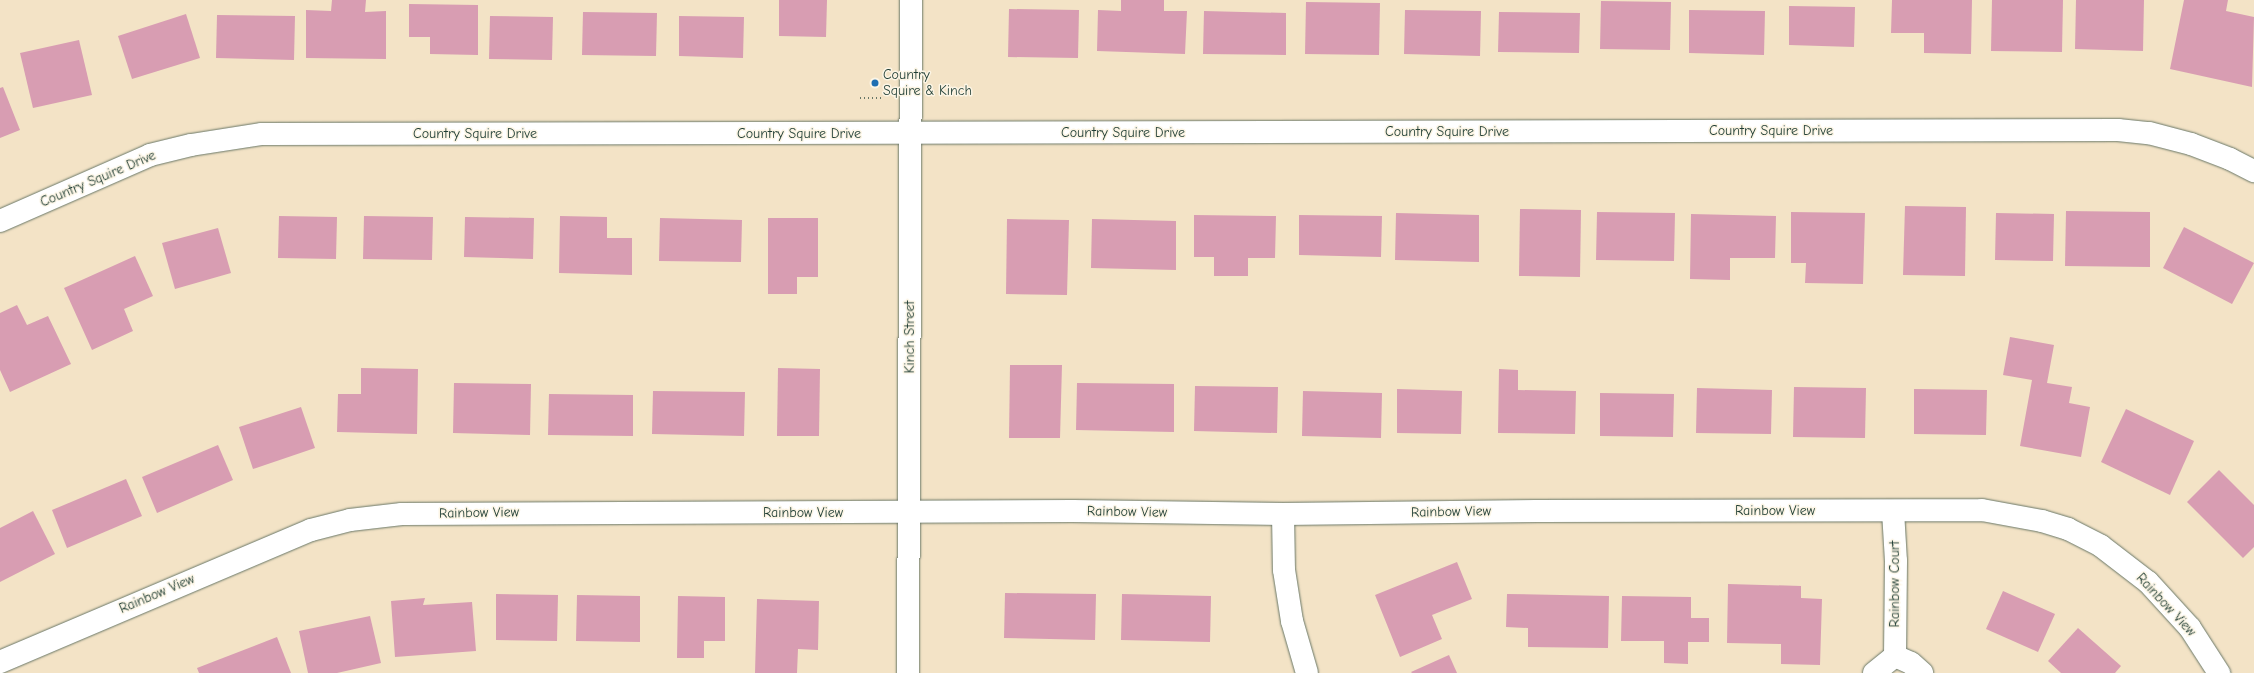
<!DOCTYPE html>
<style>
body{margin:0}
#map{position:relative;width:2254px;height:673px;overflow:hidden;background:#f3e3c6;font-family:"Comic Neue",sans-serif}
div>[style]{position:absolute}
.building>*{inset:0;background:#d89db2}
.path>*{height:2.5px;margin-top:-1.25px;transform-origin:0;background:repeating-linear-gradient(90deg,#697767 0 1px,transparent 0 4px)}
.roads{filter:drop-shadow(0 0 1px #697767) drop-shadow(0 0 1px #697767)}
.minor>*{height:22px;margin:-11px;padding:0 11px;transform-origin:11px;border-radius:11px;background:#fff}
.dots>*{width:11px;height:11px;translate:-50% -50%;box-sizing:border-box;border:2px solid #fcf5e5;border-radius:50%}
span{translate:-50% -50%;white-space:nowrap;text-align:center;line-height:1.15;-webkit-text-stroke:3px #fcf5e5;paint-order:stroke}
.poi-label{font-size:14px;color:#1f3d34}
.left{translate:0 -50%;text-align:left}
.street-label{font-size:14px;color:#1f3d34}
</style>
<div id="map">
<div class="building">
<i style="clip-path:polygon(332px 0,366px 0,365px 12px,386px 11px,386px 59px,306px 58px,306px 10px,331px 11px)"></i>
<i style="clip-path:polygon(779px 0,827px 0,826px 37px,779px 36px)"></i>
<i style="clip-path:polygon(1121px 0,1164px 0,1164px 11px,1187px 11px,1185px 54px,1097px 51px,1098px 10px,1121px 11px)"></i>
<i style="clip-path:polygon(1892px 0,1972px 0,1971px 54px,1924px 53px,1924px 33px,1891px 33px)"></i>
<i style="clip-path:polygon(1992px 0,2063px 0,2062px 52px,1991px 51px)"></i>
<i style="clip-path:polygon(2076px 0,2144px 0,2143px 51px,2075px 49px)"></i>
<i style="clip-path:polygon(2184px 0,2228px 0,2226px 11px,2254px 17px,2252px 87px,2170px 69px)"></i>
<i style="clip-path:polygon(1601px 1px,1671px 2px,1670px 50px,1600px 49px)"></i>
<i style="clip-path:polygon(1306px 2px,1380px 3px,1379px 55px,1305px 54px)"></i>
<i style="clip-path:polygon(409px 4px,478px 5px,478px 55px,430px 54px,430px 37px,409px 37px)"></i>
<i style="clip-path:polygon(1789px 6px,1855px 7px,1854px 47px,1789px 45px)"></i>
<i style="clip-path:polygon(1009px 9px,1079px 10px,1078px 58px,1008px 57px)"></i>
<i style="clip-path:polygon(1405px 10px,1481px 11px,1480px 56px,1404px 54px)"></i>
<i style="clip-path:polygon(1689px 10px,1765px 11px,1764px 55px,1689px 53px)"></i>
<i style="clip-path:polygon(1204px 11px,1286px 13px,1286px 55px,1203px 54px)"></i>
<i style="clip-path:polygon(583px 12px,657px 13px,656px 56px,582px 55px)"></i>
<i style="clip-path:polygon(1499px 12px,1580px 13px,1579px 53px,1498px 52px)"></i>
<i style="clip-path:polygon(186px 14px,200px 58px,132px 79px,118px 36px)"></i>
<i style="clip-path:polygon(217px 15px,295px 16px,294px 60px,216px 58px)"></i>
<i style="clip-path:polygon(490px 16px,553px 17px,552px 60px,489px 59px)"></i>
<i style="clip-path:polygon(679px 16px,744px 17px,743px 58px,679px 56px)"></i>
<i style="clip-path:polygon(79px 40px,92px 95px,33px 108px,20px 53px)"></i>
<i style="clip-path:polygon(3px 87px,20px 130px,0 138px,0 88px)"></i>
<i style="clip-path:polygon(1905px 206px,1966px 207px,1965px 276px,1903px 275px)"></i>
<i style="clip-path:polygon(1520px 209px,1581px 210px,1580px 277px,1519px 276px)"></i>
<i style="clip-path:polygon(2066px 211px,2150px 212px,2150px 267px,2065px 266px)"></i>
<i style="clip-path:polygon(1597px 212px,1675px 213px,1674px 261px,1596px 260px)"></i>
<i style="clip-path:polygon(1791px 212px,1865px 213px,1863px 284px,1805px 283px,1806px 263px,1791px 263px)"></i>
<i style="clip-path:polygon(1396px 213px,1479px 215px,1479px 262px,1395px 260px)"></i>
<i style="clip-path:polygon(1996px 213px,2054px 214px,2053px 261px,1995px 260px)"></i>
<i style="clip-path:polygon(1691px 214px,1776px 216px,1775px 258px,1730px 258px,1730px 280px,1690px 279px)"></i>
<i style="clip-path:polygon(1194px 215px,1276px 216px,1275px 258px,1248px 258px,1248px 276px,1214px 276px,1214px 257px,1194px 257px)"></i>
<i style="clip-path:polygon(1299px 215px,1382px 216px,1381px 257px,1299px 255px)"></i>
<i style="clip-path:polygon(279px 216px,337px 217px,336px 259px,278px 258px)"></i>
<i style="clip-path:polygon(364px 216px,433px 217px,432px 260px,363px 259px)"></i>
<i style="clip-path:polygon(560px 216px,607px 217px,607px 238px,632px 238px,632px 275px,559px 273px)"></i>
<i style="clip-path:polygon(465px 217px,534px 218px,533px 259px,464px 257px)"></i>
<i style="clip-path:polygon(660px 218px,742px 220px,741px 262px,659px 261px)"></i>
<i style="clip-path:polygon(768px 218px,818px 218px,818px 277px,797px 277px,797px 294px,768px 294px)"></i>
<i style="clip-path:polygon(1007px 219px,1069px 220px,1067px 295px,1006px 294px)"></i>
<i style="clip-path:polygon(1092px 219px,1176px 221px,1176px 270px,1091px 268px)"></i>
<i style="clip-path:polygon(2184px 227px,2254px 263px,2232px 304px,2163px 268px)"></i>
<i style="clip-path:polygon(218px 228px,231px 273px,175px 289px,162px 243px)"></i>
<i style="clip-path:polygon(135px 256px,153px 296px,124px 309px,133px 331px,92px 350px,64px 288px)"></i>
<i style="clip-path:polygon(17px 305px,27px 325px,48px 316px,71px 364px,10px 392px,0 370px,0 313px)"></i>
<i style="clip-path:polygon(2010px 337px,2054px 345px,2047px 383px,2072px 387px,2069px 403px,2090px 407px,2081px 457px,2020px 446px,2032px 380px,2003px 375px)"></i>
<i style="clip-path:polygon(1010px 365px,1062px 365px,1060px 438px,1009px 438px)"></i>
<i style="clip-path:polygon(361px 368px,418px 369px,417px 434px,337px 432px,338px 394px,361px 394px)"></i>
<i style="clip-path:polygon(778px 368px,820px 369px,819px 436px,777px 436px)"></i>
<i style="clip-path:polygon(1499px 369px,1518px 370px,1518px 390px,1576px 391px,1575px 434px,1498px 433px)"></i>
<i style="clip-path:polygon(454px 383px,531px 384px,530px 435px,453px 433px)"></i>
<i style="clip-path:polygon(1077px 383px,1174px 384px,1174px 432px,1076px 430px)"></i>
<i style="clip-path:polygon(1195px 386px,1278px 387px,1277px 433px,1194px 431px)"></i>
<i style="clip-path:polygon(1794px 387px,1866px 388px,1865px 438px,1793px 437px)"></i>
<i style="clip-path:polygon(1697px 388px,1772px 390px,1771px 434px,1696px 433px)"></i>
<i style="clip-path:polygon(1397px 389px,1462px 391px,1461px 434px,1397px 433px)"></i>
<i style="clip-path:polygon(1914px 389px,1987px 390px,1986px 435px,1914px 434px)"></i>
<i style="clip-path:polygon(653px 391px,745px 392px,744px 436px,652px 434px)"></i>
<i style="clip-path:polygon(1303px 391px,1382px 393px,1381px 438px,1302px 436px)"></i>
<i style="clip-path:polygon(1600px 393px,1674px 394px,1673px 437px,1600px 436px)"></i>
<i style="clip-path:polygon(549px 394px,633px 395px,633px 436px,548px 435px)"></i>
<i style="clip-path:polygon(301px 407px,315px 448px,253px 469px,239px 427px)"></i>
<i style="clip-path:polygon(2126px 409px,2194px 441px,2170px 495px,2101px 462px)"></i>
<i style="clip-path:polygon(218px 445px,233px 480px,157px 513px,142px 477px)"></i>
<i style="clip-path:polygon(2219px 470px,2254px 505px,2254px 547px,2243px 558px,2187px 502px)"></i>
<i style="clip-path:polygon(126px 479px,142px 516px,67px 548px,52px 510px)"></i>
<i style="clip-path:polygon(33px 511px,55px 554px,0 582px,0 528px)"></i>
<i style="clip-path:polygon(1457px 562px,1472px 599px,1432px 615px,1442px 639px,1400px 657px,1375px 595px)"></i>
<i style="clip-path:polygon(1728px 584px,1801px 586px,1801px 598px,1822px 599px,1820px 665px,1781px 664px,1781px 644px,1727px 643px)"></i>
<i style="clip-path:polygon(2003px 591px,2055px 614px,2038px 652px,1986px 629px)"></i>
<i style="clip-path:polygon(1005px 593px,1096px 594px,1095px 640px,1004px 638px)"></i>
<i style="clip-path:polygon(496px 594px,558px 595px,557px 641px,496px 640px)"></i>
<i style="clip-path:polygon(1122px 594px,1211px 596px,1210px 642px,1121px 640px)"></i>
<i style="clip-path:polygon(1507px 594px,1609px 596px,1608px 648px,1528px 647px,1528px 628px,1506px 627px)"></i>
<i style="clip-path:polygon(577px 595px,640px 596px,640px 642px,576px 641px)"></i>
<i style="clip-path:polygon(678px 596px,725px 597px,725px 641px,704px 641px,704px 658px,677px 658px)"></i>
<i style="clip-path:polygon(1622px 596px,1691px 597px,1691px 618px,1709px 618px,1709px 642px,1688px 642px,1688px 664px,1664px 663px,1664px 641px,1621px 641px)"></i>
<i style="clip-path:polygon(425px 598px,423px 605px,472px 602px,476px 651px,395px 657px,391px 601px)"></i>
<i style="clip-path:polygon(757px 599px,819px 601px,818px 650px,798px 649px,797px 673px,755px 673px)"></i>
<i style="clip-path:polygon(370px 616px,381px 663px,337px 673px,308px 673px,299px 631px)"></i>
<i style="clip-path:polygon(2078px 628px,2121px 666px,2115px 673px,2061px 673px,2048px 661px)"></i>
<i style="clip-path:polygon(277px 637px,291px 673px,199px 673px,197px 668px)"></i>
<i style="clip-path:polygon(1449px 655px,1457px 673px,1412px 673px,1411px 672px)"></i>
</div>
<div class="path">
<i style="left:860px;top:98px;width:24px"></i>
</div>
<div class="roads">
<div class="minor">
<i style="left:0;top:221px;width:164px;rotate:-23.7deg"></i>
<i style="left:150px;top:155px;width:42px;rotate:-13.7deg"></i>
<i style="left:191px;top:145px;width:72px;rotate:-8.8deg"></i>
<i style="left:262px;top:134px;width:1856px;rotate:-0.12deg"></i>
<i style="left:2118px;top:130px;width:31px;rotate:6deg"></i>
<i style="left:2149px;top:133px;width:43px;rotate:14.7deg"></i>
<i style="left:2191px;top:144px;width:42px;rotate:21deg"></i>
<i style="left:2230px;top:159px;width:27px;rotate:27deg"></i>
<i style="left:1893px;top:511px;width:50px;rotate:86.6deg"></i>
<i style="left:1896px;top:561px;width:95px;rotate:90.6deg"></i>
<i style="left:1283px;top:514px;width:56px;rotate:89deg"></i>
<i style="left:1284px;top:570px;width:52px;rotate:81.1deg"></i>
<i style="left:1292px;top:621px;width:54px;rotate:73.9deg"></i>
<i style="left:0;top:662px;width:338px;rotate:-23deg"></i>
<i style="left:311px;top:530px;width:40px;rotate:-14.4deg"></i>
<i style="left:350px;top:520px;width:52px;rotate:-6.6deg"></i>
<i style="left:402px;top:514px;width:671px;rotate:-0.26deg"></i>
<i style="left:1073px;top:511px;width:210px;rotate:0.8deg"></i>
<i style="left:1283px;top:514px;width:253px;rotate:-0.7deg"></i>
<i style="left:1536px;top:511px;width:446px;rotate:-0.1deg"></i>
<i style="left:1982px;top:510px;width:61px;rotate:10.4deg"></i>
<i style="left:2042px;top:521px;width:27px;rotate:17deg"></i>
<i style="left:2068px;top:529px;width:37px;rotate:27deg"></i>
<i style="left:2101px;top:546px;width:59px;rotate:37.5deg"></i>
<i style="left:2148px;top:582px;width:62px;rotate:47.6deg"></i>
<i style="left:2190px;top:628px;width:54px;rotate:57.2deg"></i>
<i style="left:908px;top:673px;width:673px;rotate:-89.74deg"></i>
<i style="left:1874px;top:673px;width:27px;rotate:-39deg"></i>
<i style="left:1895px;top:656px;width:17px;rotate:24deg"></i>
<i style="left:1911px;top:663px;width:15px;rotate:42deg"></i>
</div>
</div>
<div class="dots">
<i style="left:875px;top:83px;background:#1f6fb2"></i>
</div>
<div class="poi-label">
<span class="left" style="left:883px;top:83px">Country<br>Squire &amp; Kinch</span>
</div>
<div class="street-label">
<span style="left:1771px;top:131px">Country Squire Drive</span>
<span style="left:1447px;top:132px">Country Squire Drive</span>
<span style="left:1123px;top:133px">Country Squire Drive</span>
<span style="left:475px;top:134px">Country Squire Drive</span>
<span style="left:799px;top:134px">Country Squire Drive</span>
<span style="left:98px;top:179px;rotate:-23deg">Country Squire Drive</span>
<span style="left:910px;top:337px;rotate:-90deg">Kinch Street</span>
<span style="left:1775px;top:511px">Rainbow View</span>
<span style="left:1127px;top:512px;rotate:1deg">Rainbow View</span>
<span style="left:1451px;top:512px;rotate:-1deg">Rainbow View</span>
<span style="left:479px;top:513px;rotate:-1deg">Rainbow View</span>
<span style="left:803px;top:513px">Rainbow View</span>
<span style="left:1895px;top:584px;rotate:-90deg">Rainbow Court</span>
<span style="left:157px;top:594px;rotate:-23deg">Rainbow View</span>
<span style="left:2166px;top:605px;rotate:47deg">Rainbow View</span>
</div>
</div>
